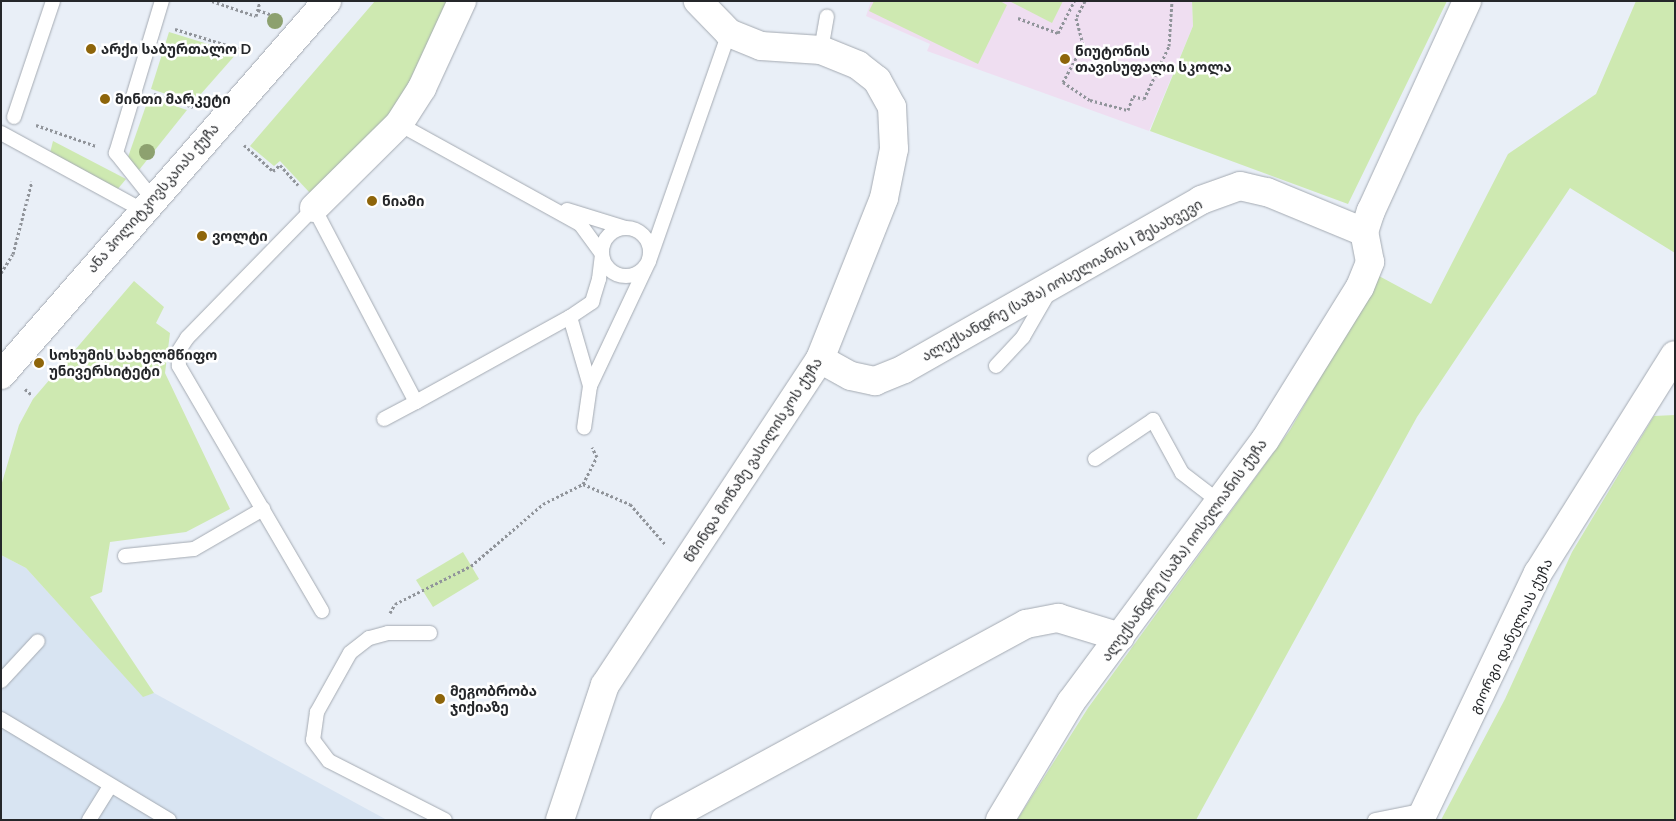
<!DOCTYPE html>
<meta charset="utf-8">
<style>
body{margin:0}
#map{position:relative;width:1676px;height:821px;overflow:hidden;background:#e9eff7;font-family:Lato,"Noto Sans Georgian",sans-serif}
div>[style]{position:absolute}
.built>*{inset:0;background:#d8e4f2}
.education>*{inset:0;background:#efdef1}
.green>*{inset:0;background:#cee9b1}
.path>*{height:3px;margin-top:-1.5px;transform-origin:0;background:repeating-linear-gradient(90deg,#90949a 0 2.5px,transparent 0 5px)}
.roads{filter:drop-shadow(0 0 1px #a4aab2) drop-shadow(0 0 1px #a4aab2)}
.lane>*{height:14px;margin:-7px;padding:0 7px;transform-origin:7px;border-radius:7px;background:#fff}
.lane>.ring{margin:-7px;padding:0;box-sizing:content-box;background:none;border:14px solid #fff;border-radius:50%}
.street>*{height:28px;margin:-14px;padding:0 14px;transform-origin:14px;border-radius:14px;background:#fff}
.secondary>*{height:28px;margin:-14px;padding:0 14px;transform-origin:14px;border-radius:14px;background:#fff}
.trees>*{width:16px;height:16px;margin:-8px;border-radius:50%;background:#8da16f}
.dots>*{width:14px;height:14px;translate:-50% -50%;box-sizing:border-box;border:2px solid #fff;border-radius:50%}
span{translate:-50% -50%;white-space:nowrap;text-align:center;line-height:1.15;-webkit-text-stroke:5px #fff;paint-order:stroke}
.poi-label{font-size:14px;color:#25272a;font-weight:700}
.left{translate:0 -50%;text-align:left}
.street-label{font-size:14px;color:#25272a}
.frame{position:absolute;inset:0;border:2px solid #25272a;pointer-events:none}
</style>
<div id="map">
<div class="built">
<i style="clip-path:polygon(1px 555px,26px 568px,143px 696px,154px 693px,387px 820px,1px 820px)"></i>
</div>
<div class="education">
<i style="clip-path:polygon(871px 1px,1192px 1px,1193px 26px,1149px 131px,927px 51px,930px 44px,866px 16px)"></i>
</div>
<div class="green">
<i style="clip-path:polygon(375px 1px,451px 1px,395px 109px,310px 193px,280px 161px,274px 166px,250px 146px)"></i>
<i style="clip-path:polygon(874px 1px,1000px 1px,1007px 5px,978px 64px,869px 11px)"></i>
<i style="clip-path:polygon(1009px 1px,1063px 1px,1052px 23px)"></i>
<i style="clip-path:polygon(1192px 1px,1447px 1px,1348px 204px,1150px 131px,1193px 26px)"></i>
<i style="clip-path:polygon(1636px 1px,1675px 1px,1675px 253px,1570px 188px,1417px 417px,1196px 820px,1017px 820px,1088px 708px,1290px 430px,1379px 276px,1431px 304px,1508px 154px,1596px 94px)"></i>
<i style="clip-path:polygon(169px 32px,237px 53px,193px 103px,151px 89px)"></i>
<i style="clip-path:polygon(149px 97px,187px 110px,139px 170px,127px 160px)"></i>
<i style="clip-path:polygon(53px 141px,126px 179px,117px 190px,50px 153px)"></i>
<i style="clip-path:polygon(134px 281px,164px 307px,156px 323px,170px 333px,165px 373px,230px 509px,186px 532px,110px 542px,102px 592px,90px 597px,154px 693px,143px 697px,26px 568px,1px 555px,1px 486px,19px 425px,33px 399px)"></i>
<i style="clip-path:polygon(1675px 415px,1675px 820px,1441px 820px,1505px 699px,1572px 552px,1654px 416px)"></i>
<i style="clip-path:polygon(463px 552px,479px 579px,433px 607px,416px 580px)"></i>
</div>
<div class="path">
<i style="left:212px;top:1px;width:46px;rotate:18.8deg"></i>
<i style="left:256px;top:16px;width:16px;rotate:-75deg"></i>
<i style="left:1085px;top:1px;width:19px;rotate:118deg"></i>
<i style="left:1076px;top:18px;width:28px;rotate:75deg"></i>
<i style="left:1083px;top:45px;width:42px;rotate:118.4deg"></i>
<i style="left:1063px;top:82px;width:32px;rotate:34deg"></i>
<i style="left:1090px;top:100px;width:39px;rotate:15deg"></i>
<i style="left:1128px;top:110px;width:15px;rotate:-70deg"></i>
<i style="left:1133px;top:96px;width:11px;rotate:15deg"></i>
<i style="left:1144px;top:99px;width:59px;rotate:-64.7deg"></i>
<i style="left:1169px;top:46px;width:45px;rotate:-86.2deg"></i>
<i style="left:258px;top:10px;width:18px;rotate:19deg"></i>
<i style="left:1018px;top:18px;width:43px;rotate:20.6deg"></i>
<i style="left:1058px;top:33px;width:36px;rotate:-63deg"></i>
<i style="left:175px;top:29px;width:71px;rotate:17.2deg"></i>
<i style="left:154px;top:94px;width:41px;rotate:18.4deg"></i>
<i style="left:36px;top:125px;width:64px;rotate:19.3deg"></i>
<i style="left:244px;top:145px;width:39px;rotate:42deg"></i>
<i style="left:273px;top:171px;width:9px;rotate:-41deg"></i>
<i style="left:280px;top:165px;width:27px;rotate:48deg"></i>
<i style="left:1px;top:273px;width:22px;rotate:-58deg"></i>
<i style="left:13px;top:254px;width:75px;rotate:-75.4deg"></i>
<i style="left:25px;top:389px;width:9px;rotate:41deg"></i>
<i style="left:583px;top:484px;width:51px;rotate:23.1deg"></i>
<i style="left:630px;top:504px;width:53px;rotate:48.8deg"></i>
<i style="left:390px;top:613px;width:10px;rotate:-61deg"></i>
<i style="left:395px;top:604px;width:85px;rotate:-26.6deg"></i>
<i style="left:471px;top:566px;width:95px;rotate:-40.7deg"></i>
<i style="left:543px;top:504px;width:45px;rotate:-26.6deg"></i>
<i style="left:583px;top:484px;width:30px;rotate:-63deg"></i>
<i style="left:597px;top:457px;width:11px;rotate:-117deg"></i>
</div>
<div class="roads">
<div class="lane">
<i style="left:821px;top:50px;width:34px;rotate:-80deg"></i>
<i style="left:14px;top:117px;width:122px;rotate:-71.4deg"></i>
<i style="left:1px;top:133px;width:161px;rotate:28.6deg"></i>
<i style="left:152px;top:198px;width:58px;rotate:-128.7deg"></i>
<i style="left:116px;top:153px;width:159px;rotate:-73.2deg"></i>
<i style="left:567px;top:210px;width:61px;rotate:17.2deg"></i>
<i class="ring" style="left:602px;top:228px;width:34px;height:34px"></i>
<i style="left:570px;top:317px;width:72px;rotate:73.8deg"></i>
<i style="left:590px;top:386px;width:42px;rotate:98.1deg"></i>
<i style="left:996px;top:366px;width:40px;rotate:-47deg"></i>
<i style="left:1023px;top:337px;width:52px;rotate:-60deg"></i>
<i style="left:590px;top:386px;width:138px;rotate:-64.7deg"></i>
<i style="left:649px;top:261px;width:242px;rotate:-70.7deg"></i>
<i style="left:384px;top:419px;width:36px;rotate:-28deg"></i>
<i style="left:1095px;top:459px;width:70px;rotate:-33.9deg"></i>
<i style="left:1153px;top:420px;width:60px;rotate:61.3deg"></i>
<i style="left:1182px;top:473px;width:49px;rotate:37.6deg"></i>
<i style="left:125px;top:556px;width:69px;rotate:-5.8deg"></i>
<i style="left:194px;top:549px;width:80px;rotate:-30.1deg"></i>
<i style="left:322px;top:611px;width:284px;rotate:-120.3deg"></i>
<i style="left:179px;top:366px;width:14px;rotate:-94deg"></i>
<i style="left:178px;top:352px;width:17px;rotate:-57deg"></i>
<i style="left:187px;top:338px;width:182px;rotate:-45.7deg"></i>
<i style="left:314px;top:208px;width:219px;rotate:62.3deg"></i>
<i style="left:416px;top:402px;width:176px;rotate:-28.9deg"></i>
<i style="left:570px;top:317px;width:27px;rotate:-34deg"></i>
<i style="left:592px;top:302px;width:24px;rotate:-73deg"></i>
<i style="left:599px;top:279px;width:25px;rotate:-83deg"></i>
<i style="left:602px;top:254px;width:37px;rotate:-126deg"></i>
<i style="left:580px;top:224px;width:207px;rotate:-151.1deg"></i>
<i style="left:430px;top:633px;width:42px;rotate:180deg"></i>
<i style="left:388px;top:633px;width:20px;rotate:165deg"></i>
<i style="left:369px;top:638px;width:24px;rotate:142deg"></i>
<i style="left:350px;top:653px;width:68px;rotate:119.2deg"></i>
<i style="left:317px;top:712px;width:28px;rotate:98deg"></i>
<i style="left:313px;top:740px;width:26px;rotate:53deg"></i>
<i style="left:329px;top:761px;width:130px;rotate:27deg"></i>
<i style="left:1px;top:681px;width:54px;rotate:-47.2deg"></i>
<i style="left:1px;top:719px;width:196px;rotate:31deg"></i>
<i style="left:89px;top:820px;width:40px;rotate:-58deg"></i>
<i style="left:1375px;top:820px;width:51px;rotate:-11.3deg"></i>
</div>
<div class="street">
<i style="left:314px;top:208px;width:120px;rotate:-44.7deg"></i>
<i style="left:399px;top:124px;width:43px;rotate:-57.4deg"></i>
<i style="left:422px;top:88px;width:96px;rotate:-65.3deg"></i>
<i style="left:820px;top:359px;width:35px;rotate:29deg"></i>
<i style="left:851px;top:376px;width:25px;rotate:12deg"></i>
<i style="left:875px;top:381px;width:31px;rotate:-22deg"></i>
<i style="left:904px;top:369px;width:342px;rotate:-29.6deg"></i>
<i style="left:1201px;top:200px;width:41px;rotate:-19.7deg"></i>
<i style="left:1240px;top:186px;width:28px;rotate:13deg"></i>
<i style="left:1267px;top:192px;width:105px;rotate:22.4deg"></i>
<i style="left:560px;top:820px;width:142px;rotate:-71.6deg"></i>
<i style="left:605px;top:685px;width:391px;rotate:-56.6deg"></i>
<i style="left:820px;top:359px;width:173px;rotate:-68.3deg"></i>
<i style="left:884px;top:198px;width:50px;rotate:-78.5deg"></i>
<i style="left:894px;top:149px;width:42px;rotate:-92.7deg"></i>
<i style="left:892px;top:107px;width:31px;rotate:-119deg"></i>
<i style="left:877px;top:80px;width:24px;rotate:-142deg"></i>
<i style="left:858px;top:65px;width:40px;rotate:-158deg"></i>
<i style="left:821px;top:50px;width:60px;rotate:-176.2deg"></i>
<i style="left:761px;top:46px;width:35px;rotate:-158deg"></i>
<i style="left:729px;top:33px;width:45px;rotate:-134.1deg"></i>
<i style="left:665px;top:820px;width:411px;rotate:-28.5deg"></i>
<i style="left:1026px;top:624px;width:33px;rotate:-11deg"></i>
<i style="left:1058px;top:618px;width:65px;rotate:17deg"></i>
<i style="left:1000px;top:820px;width:138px;rotate:-59deg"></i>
<i style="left:1071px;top:702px;width:326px;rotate:-53.5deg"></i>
<i style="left:1265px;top:440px;width:180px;rotate:-58.2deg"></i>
<i style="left:1360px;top:287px;width:27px;rotate:-68deg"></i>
<i style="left:1370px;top:262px;width:31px;rotate:-101deg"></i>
<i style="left:1364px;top:232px;width:22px;rotate:-72deg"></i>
<i style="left:1371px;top:211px;width:231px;rotate:-65.4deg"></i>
</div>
<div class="secondary">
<i style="left:1px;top:375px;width:496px;rotate:-48.9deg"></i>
<i style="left:1420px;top:820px;width:274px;rotate:-64.5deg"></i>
<i style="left:1538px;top:573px;width:257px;rotate:-57.9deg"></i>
</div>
</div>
<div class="trees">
<i style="left:275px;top:21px"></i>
<i style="left:147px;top:152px"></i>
</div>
<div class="dots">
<i style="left:91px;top:49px;background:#8e650a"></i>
<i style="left:1065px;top:59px;background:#8e650a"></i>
<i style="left:105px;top:99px;background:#8e650a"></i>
<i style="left:372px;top:201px;background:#8e650a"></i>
<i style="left:202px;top:236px;background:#8e650a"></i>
<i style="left:39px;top:363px;background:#8e650a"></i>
<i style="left:440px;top:699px;background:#8e650a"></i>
</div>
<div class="poi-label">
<span class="left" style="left:101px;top:49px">არქი საბურთალო D</span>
<span class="left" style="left:1075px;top:59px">ნიუტონის<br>თავისუფალი სკოლა</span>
<span class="left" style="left:115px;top:99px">მინთი მარკეტი</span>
<span class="left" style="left:382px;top:201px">ნიამი</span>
<span class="left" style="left:212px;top:236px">ვოლტი</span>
<span class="left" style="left:49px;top:363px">სოხუმის სახელმწიფო<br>უნივერსიტეტი</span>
<span class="left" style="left:450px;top:699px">მეგობრობა<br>ჯიქიაზე</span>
</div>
<div class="street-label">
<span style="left:153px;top:198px;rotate:-49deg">ანა პოლიტკოვსკაიას ქუჩა</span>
<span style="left:1062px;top:280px;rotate:-29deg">ალექსანდრე (საშა) იოსელიანის I შესახვევი</span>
<span style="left:753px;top:460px;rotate:-57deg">წმინდა მოწამე ვასილისკოს ქუჩა</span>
<span style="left:1184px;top:550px;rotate:-54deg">ალექსანდრე (საშა) იოსელიანის ქუჩა</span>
<span style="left:1511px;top:636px;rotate:-64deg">გიორგი დანელიას ქუჩა</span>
</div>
<div class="frame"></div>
</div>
